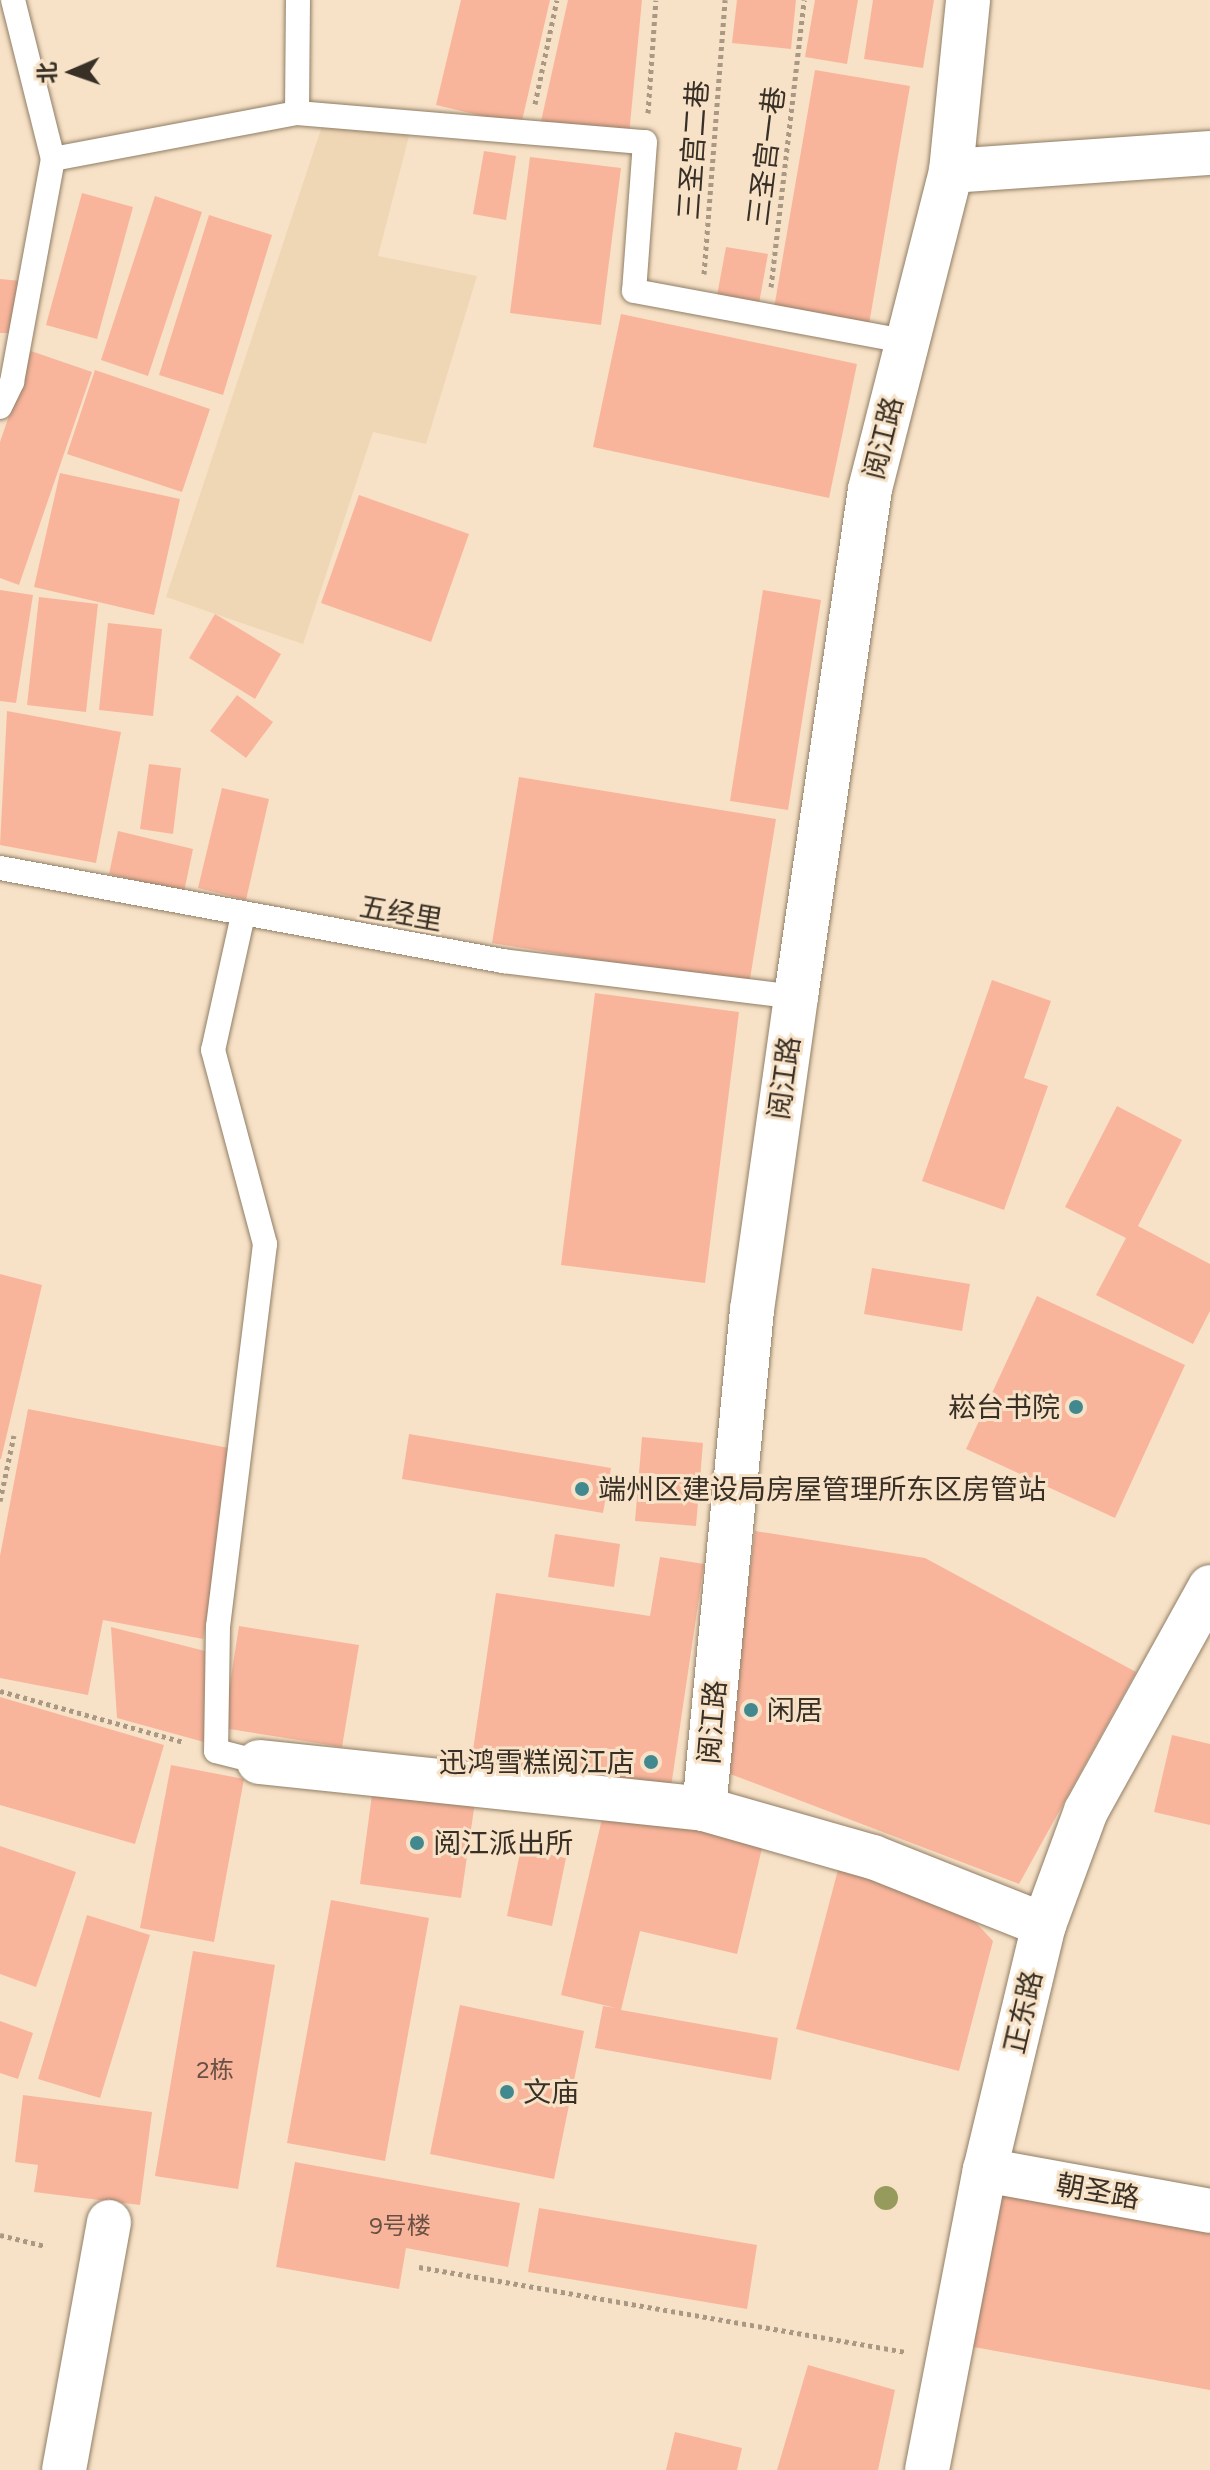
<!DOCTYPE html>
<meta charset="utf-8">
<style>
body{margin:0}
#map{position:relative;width:1210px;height:2470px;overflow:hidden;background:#f7e2c7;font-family:Figtree,"Noto Sans SC",sans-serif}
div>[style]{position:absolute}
.built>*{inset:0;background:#efd6b5}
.building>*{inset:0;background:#f9b59c}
.path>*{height:5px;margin-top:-2.5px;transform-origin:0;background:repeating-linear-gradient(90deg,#a89884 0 4px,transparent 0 8px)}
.roads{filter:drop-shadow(0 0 2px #917e65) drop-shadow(0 0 2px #917e65)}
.lane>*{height:24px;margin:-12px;padding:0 12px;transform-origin:12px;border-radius:12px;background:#fff}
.street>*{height:44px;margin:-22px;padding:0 22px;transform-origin:22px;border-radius:22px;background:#fff}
.trees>*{width:24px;height:24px;margin:-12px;border-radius:50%;background:#979a5d}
.dots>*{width:22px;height:22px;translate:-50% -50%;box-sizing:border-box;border:4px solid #f7e2c7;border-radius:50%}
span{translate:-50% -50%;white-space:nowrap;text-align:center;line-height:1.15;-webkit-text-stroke:6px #f7e2c7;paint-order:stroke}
.number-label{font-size:24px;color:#685144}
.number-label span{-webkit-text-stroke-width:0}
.street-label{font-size:28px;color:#383026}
.poi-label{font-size:28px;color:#383026}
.right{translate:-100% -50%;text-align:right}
.left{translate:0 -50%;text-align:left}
.north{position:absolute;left:32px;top:32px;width:80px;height:80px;-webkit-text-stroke:6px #f7e2c7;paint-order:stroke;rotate:268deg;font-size:22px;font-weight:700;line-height:32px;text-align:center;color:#383026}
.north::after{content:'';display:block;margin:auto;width:28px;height:36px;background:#383026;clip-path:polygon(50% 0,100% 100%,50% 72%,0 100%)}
</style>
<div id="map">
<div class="built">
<i style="clip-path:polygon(322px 126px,410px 132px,378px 256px,477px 276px,426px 444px,373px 432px,303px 644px,166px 597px)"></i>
</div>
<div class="building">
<i style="clip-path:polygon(461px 0,550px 0,521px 125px,436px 105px)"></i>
<i style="clip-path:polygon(568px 0,642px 0,629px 135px,540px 126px)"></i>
<i style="clip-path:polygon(737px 0,796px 0,791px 49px,732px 43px)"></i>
<i style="clip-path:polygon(815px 0,858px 0,847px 64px,805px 57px)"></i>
<i style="clip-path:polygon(873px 0,934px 0,923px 68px,864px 59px)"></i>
<i style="clip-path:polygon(815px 70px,910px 86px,868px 330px,773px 314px)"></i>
<i style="clip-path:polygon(484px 151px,516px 156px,506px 220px,473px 214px)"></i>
<i style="clip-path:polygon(530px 157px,621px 168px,601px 325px,510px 313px)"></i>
<i style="clip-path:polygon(82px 193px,133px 207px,97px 339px,46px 325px)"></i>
<i style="clip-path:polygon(155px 196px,202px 212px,148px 376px,101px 360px)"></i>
<i style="clip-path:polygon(209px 215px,272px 235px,223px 395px,159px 375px)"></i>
<i style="clip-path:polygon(726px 247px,768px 254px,758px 309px,716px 301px)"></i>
<i style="clip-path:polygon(0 279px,22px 281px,16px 333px,0 333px)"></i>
<i style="clip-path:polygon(621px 314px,857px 364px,829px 498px,593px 447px)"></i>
<i style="clip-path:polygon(31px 351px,92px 372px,19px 585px,0 578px,0 442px)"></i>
<i style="clip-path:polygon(95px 370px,210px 409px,182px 492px,67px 454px)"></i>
<i style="clip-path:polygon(60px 473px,180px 499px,154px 615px,34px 587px)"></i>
<i style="clip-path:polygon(359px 495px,469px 534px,431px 642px,321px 603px)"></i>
<i style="clip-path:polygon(0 590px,33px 595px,16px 703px,0 701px)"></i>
<i style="clip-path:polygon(763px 590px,821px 600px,788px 810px,730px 801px)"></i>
<i style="clip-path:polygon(39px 597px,98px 604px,86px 712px,27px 705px)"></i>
<i style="clip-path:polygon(215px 614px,281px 654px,255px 699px,189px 658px)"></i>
<i style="clip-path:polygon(108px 623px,162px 629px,153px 716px,99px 710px)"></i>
<i style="clip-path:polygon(237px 695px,273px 722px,246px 758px,210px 731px)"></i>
<i style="clip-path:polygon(7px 711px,121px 732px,96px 863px,0 845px)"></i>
<i style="clip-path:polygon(149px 764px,181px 768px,173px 834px,140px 829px)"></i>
<i style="clip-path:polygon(519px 777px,776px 819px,749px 985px,492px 943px)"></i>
<i style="clip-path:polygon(222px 788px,269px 799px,246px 900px,198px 888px)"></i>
<i style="clip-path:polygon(118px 831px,193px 849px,184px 892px,109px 874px)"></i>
<i style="clip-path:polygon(992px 980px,1051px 1001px,1024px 1078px,1048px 1086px,1004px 1210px,922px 1181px)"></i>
<i style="clip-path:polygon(595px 993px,739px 1012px,705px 1283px,561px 1265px)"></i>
<i style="clip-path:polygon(1117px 1106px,1182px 1140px,1138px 1226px,1210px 1264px,1210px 1311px,1193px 1344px,1096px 1295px,1126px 1238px,1065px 1207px)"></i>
<i style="clip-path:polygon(872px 1268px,970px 1284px,962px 1331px,864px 1314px)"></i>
<i style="clip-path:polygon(0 1274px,42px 1285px,1px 1459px,0 1459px)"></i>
<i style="clip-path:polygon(1037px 1296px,1185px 1365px,1115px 1518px,966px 1449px)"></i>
<i style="clip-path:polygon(28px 1409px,239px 1450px,203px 1639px,103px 1620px,88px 1695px,0 1678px,0 1556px)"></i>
<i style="clip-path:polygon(409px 1434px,611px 1468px,603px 1513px,402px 1479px)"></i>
<i style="clip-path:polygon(642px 1437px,703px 1443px,696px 1526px,635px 1521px)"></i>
<i style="clip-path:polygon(755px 1531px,925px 1558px,1136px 1672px,1019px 1884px,725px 1772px)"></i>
<i style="clip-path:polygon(555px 1534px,620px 1544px,614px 1587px,548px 1577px)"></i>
<i style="clip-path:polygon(660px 1557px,704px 1564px,671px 1787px,472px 1757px,496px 1593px,650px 1616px)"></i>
<i style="clip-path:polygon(239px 1626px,359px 1645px,342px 1747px,223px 1728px)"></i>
<i style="clip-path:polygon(111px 1627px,205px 1651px,204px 1742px,117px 1718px)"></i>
<i style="clip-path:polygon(0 1697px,164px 1745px,135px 1844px,0 1805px)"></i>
<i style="clip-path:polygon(1172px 1735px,1210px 1744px,1210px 1825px,1154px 1812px)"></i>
<i style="clip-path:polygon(171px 1765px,244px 1779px,214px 1942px,140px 1928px)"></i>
<i style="clip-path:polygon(373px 1787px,475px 1802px,461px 1898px,360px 1884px)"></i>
<i style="clip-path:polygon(605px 1806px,763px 1844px,737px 1954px,640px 1931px,621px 2010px,778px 2038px,771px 2080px,595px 2048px,603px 2006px,616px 2008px,561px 1995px)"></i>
<i style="clip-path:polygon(0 1846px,76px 1872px,36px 1987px,0 1974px)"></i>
<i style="clip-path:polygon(521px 1848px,566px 1858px,552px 1926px,507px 1916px)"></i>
<i style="clip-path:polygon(839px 1866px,951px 1896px,993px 1941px,959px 2071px,796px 2029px)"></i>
<i style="clip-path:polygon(331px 1900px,429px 1918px,385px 2161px,287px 2143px)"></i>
<i style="clip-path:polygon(87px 1915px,150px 1935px,100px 2098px,38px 2079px)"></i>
<i style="clip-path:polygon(193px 1951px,275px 1965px,238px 2189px,155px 2176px)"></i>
<i style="clip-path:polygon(460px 2005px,584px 2031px,554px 2179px,430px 2154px)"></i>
<i style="clip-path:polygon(0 2021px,33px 2033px,18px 2079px,0 2073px)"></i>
<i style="clip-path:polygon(23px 2095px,152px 2112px,140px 2205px,34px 2192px,38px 2165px,15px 2162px)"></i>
<i style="clip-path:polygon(295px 2162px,520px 2203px,508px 2267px,406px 2248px,399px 2289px,276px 2267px)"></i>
<i style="clip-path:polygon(994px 2194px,1210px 2233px,1210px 2390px,968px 2346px)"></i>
<i style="clip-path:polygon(539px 2208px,757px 2245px,747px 2309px,528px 2272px)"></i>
<i style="clip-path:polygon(808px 2365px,895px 2390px,878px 2470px,777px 2470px)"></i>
<i style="clip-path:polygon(675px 2432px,742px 2448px,737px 2470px,666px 2470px)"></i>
</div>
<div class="path">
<i style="left:535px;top:104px;width:106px;rotate:-78.1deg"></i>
<i style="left:648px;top:113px;width:113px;rotate:-86deg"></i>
<i style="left:704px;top:274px;width:275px;rotate:-85.6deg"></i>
<i style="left:771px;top:287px;width:289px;rotate:-83.4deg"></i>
<i style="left:0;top:1501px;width:67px;rotate:-78deg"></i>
<i style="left:0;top:1691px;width:191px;rotate:15.5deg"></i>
<i style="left:0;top:2235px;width:46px;rotate:13.7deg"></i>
<i style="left:419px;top:2267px;width:495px;rotate:9.9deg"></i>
</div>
<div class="roads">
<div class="lane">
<i style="left:13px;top:0;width:164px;rotate:75.9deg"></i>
<i style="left:297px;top:113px;width:113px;rotate:-89.5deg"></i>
<i style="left:0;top:407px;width:28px;rotate:-64deg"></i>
<i style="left:12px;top:382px;width:227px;rotate:-79.6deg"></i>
<i style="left:53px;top:159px;width:248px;rotate:-10.7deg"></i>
<i style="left:297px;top:113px;width:349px;rotate:4.8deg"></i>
<i style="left:645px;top:142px;width:149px;rotate:94.2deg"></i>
<i style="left:634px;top:291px;width:279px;rotate:10.5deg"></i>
<i style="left:0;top:868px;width:512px;rotate:10.48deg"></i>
<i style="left:503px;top:961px;width:295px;rotate:7deg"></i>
<i style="left:243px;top:915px;width:138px;rotate:102.5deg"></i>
<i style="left:213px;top:1050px;width:201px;rotate:75deg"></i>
<i style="left:265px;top:1244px;width:385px;rotate:97deg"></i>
<i style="left:218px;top:1626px;width:125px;rotate:90.9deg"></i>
<i style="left:216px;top:1751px;width:44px;rotate:14.3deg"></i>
</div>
<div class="street">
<i style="left:951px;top:171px;width:260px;rotate:-4deg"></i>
<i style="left:259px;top:1762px;width:447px;rotate:6deg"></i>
<i style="left:704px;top:1809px;width:176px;rotate:15.9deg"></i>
<i style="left:873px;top:1857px;width:184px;rotate:21.7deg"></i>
<i style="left:704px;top:1809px;width:501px;rotate:-84.51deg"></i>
<i style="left:752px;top:1310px;width:316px;rotate:-82deg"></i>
<i style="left:796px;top:997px;width:513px;rotate:-81.71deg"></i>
<i style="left:870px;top:489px;width:328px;rotate:-75.7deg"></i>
<i style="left:951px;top:171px;width:172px;rotate:-84.3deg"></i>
<i style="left:985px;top:2170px;width:229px;rotate:10.3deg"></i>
<i style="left:64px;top:2470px;width:252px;rotate:-79.7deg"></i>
<i style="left:927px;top:2470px;width:306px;rotate:-79.1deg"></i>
<i style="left:985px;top:2170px;width:252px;rotate:-76.5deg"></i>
<i style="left:1044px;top:1925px;width:121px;rotate:-69.8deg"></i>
<i style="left:1086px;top:1811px;width:256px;rotate:-61deg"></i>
</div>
</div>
<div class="trees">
<i style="left:886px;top:2198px"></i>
</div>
<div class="dots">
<i style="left:1076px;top:1407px;background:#41898f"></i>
<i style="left:582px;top:1489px;background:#41898f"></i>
<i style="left:751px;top:1710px;background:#41898f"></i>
<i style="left:651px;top:1762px;background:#41898f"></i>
<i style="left:417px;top:1843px;background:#41898f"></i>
<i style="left:507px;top:2092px;background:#41898f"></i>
</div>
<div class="number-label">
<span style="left:215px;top:2070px">2栋</span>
<span style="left:400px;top:2226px">9号楼</span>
</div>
<div class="street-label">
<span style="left:693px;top:150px;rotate:-86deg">三圣宫二巷</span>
<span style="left:766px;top:156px;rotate:-83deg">三圣宫一巷</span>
<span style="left:883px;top:438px;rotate:-76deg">阅江路</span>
<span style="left:401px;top:913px;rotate:10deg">五经里</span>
<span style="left:784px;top:1078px;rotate:-82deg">阅江路</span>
<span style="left:712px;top:1722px;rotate:-85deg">阅江路</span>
<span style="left:1023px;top:2012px;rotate:-77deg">正东路</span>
<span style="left:1098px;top:2191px;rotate:10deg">朝圣路</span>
</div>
<div class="poi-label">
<span class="right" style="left:1060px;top:1407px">崧台书院</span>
<span class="left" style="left:598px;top:1489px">端州区建设局房屋管理所东区房管站</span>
<span class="left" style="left:767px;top:1710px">闲居</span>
<span class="right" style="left:635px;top:1762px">迅鸿雪糕阅江店</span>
<span class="left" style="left:433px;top:1843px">阅江派出所</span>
<span class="left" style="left:523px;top:2092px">文庙</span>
</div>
<div class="north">北</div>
</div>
